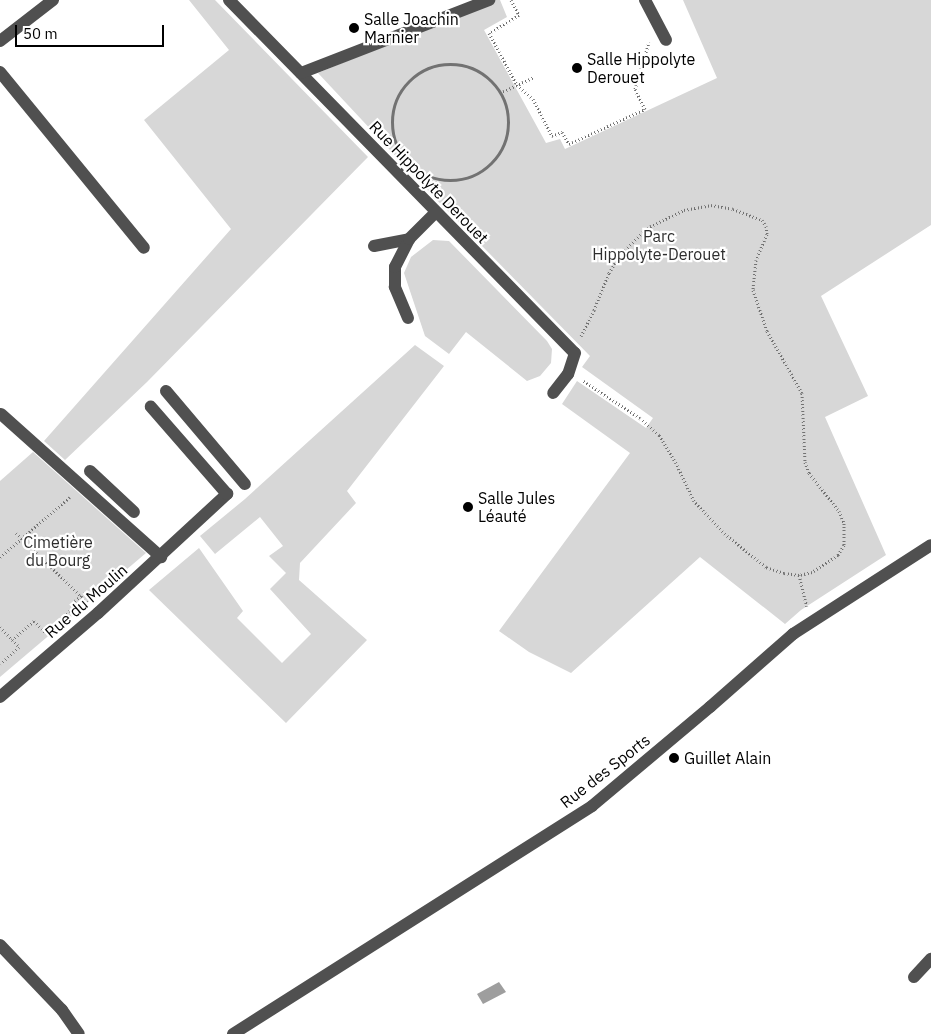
<!DOCTYPE html>
<meta charset="utf-8">
<style>
body{margin:0}
#map{position:relative;width:931px;height:1034px;overflow:hidden;background:#fff;font-family:"IBM Plex Sans",sans-serif}
div>[style]{position:absolute}
.green>*{inset:0;background:#d7d7d7}
.water>*{inset:0;background:#9e9e9e}
.path>*{height:3px;margin-top:-1.5px;transform-origin:0;background:repeating-linear-gradient(90deg,#727272 0 1px,transparent 0 3.5px)}
.path>.ring{margin:-1.5px;padding:0;box-sizing:content-box;background:none;border:3px solid #727272;border-radius:50%}
.minor>*{height:12px;margin:-6px;padding:0 6px;transform-origin:6px;border-radius:6px;background:#505050}
.dots>*{width:14px;height:14px;translate:-50% -50%;box-sizing:border-box;border:2px solid #fff;border-radius:50%}
span{translate:-50% -50%;white-space:nowrap;text-align:center;line-height:1.15;-webkit-text-stroke:4.5px #fff;paint-order:stroke}
.poi-label{font-size:16px;color:#000}
.left{translate:0 -50%;text-align:left}
.street-label{font-size:16px;color:#000}
.park-label{font-size:16px;color:#2e2e2e}
.scale{position:absolute;left:15px;top:25px;width:149px;height:22px;box-sizing:border-box;border:2px solid #000;border-top:0;padding-left:6px;font-size:15px;line-height:18px;white-space:nowrap;color:#000;-webkit-text-stroke:4px #fff;paint-order:stroke}
</style>
<div id="map">
<div class="green">
<i style="clip-path:polygon(189px 0,215px 0,368px 157px,147px 382px,65px 460px,44px 441px,231px 229px,144px 120px,229px 50px)"></i>
<i style="clip-path:polygon(494px 0,500px 0,507px 17px,484px 30px,546px 143px,560px 139px,565px 149px,717px 78px,683px 0,931px 0,931px 225px,821px 296px,868px 396px,825px 417px,886px 555px,801px 610px,785px 624px,700px 557px,571px 673px,529px 652px,499px 631px,630px 453px,562px 404px,577px 381px,646px 428px,653px 418px,582px 367px,590px 356px,433px 196px,318px 73px)"></i>
<i style="clip-path:polygon(433px 240px,449px 241px,547px 341px,552px 349px,551px 363px,540px 376px,527px 381px,466px 332px,449px 354px,425px 336px,404px 273px,411px 257px)"></i>
<i style="clip-path:polygon(415px 345px,444px 366px,347px 491px,356px 503px,300px 563px,299px 580px,367px 640px,286px 723px,149px 590px,199px 548px,243px 611px,237px 618px,282px 663px,311px 634px,270px 589px,286px 573px,269px 556px,283px 546px,260px 517px,215px 554px,200px 536px,245px 499px)"></i>
<i style="clip-path:polygon(33px 452px,146px 553px,0 677px,0 481px)"></i>
</div>
<div class="water">
<i style="clip-path:polygon(499px 982px,506px 992px,483px 1004px,477px 994px)"></i>
</div>
<div class="path">
<i style="left:511px;top:0;width:17px;rotate:62deg"></i>
<i style="left:519px;top:15px;width:35px;rotate:149deg"></i>
<i style="left:489px;top:33px;width:59px;rotate:61.7deg"></i>
<i style="left:517px;top:85px;width:21px;rotate:41deg"></i>
<i style="left:533px;top:99px;width:42px;rotate:62.8deg"></i>
<i style="left:552px;top:136px;width:11px;rotate:-22deg"></i>
<i style="left:562px;top:132px;width:14px;rotate:60deg"></i>
<i style="left:569px;top:144px;width:84px;rotate:-24.7deg"></i>
<i style="left:645px;top:109px;width:22px;rotate:-117deg"></i>
<i style="left:635px;top:89px;width:49px;rotate:-73.4deg"></i>
<i class="ring" style="left:392px;top:64px;width:113px;height:113px"></i>
<i style="left:500px;top:93px;width:38px;rotate:-25deg"></i>
<i style="left:581px;top:336px;width:29px;rotate:-63deg"></i>
<i style="left:594px;top:310px;width:40px;rotate:-68deg"></i>
<i style="left:609px;top:273px;width:21px;rotate:-59deg"></i>
<i style="left:620px;top:255px;width:38px;rotate:-45deg"></i>
<i style="left:647px;top:228px;width:41px;rotate:-25.9deg"></i>
<i style="left:684px;top:210px;width:27px;rotate:-10deg"></i>
<i style="left:711px;top:205px;width:22px;rotate:10deg"></i>
<i style="left:733px;top:209px;width:31px;rotate:21deg"></i>
<i style="left:762px;top:220px;width:7px;rotate:56deg"></i>
<i style="left:766px;top:226px;width:8px;rotate:83deg"></i>
<i style="left:767px;top:234px;width:28px;rotate:113deg"></i>
<i style="left:756px;top:260px;width:30px;rotate:96deg"></i>
<i style="left:753px;top:290px;width:43px;rotate:71.1deg"></i>
<i style="left:767px;top:331px;width:71px;rotate:60.6deg"></i>
<i style="left:802px;top:393px;width:69px;rotate:87.5deg"></i>
<i style="left:805px;top:462px;width:12px;rotate:70deg"></i>
<i style="left:809px;top:473px;width:48px;rotate:51.7deg"></i>
<i style="left:839px;top:511px;width:13px;rotate:67deg"></i>
<i style="left:844px;top:523px;width:22px;rotate:90deg"></i>
<i style="left:844px;top:545px;width:12px;rotate:121deg"></i>
<i style="left:838px;top:555px;width:31px;rotate:147deg"></i>
<i style="left:812px;top:572px;width:13px;rotate:167deg"></i>
<i style="left:799px;top:575px;width:15px;rotate:-172deg"></i>
<i style="left:784px;top:573px;width:19px;rotate:-162deg"></i>
<i style="left:766px;top:567px;width:53px;rotate:-141.2deg"></i>
<i style="left:725px;top:534px;width:45px;rotate:-133.2deg"></i>
<i style="left:694px;top:501px;width:42px;rotate:-115.3deg"></i>
<i style="left:676px;top:463px;width:33px;rotate:-121deg"></i>
<i style="left:659px;top:435px;width:25px;rotate:-138deg"></i>
<i style="left:640px;top:418px;width:69px;rotate:-146.8deg"></i>
<i style="left:16px;top:533px;width:99px;rotate:44.2deg"></i>
<i style="left:0;top:557px;width:92px;rotate:-40.6deg"></i>
<i style="left:799px;top:575px;width:32px;rotate:76deg"></i>
<i style="left:0;top:627px;width:28px;rotate:46deg"></i>
<i style="left:19px;top:647px;width:25px;rotate:138deg"></i>
<i style="left:12px;top:640px;width:29px;rotate:-41deg"></i>
<i style="left:34px;top:621px;width:17px;rotate:45deg"></i>
<i style="left:46px;top:633px;width:37px;rotate:-43deg"></i>
<i style="left:73px;top:608px;width:7px;rotate:-74deg"></i>
<i style="left:75px;top:601px;width:8px;rotate:-40deg"></i>
<i style="left:81px;top:596px;width:5px;rotate:-37deg"></i>
<i style="left:85px;top:593px;width:11px;rotate:-10deg"></i>
</div>
<div class="minor">
<i style="left:229px;top:0;width:494px;rotate:45.6deg"></i>
<i style="left:575px;top:353px;width:22px;rotate:108deg"></i>
<i style="left:568px;top:374px;width:24px;rotate:128deg"></i>
<i style="left:645px;top:0;width:45px;rotate:62.3deg"></i>
<i style="left:0;top:41px;width:67px;rotate:-37.7deg"></i>
<i style="left:0;top:72px;width:227px;rotate:50.7deg"></i>
<i style="left:301px;top:73px;width:202px;rotate:-21.2deg"></i>
<i style="left:374px;top:246px;width:36px;rotate:-11deg"></i>
<i style="left:408px;top:318px;width:34px;rotate:-113deg"></i>
<i style="left:395px;top:287px;width:20px;rotate:-90deg"></i>
<i style="left:395px;top:267px;width:31px;rotate:-63deg"></i>
<i style="left:409px;top:239px;width:38px;rotate:-45deg"></i>
<i style="left:166px;top:391px;width:122px;rotate:49.7deg"></i>
<i style="left:1px;top:414px;width:215px;rotate:41.8deg"></i>
<i style="left:90px;top:471px;width:60px;rotate:43deg"></i>
<i style="left:0;top:697px;width:129px;rotate:-40.6deg"></i>
<i style="left:98px;top:613px;width:176px;rotate:-42.7deg"></i>
<i style="left:227px;top:494px;width:116px;rotate:-131.1deg"></i>
<i style="left:0;top:945px;width:90px;rotate:46.4deg"></i>
<i style="left:62px;top:1010px;width:29px;rotate:55deg"></i>
<i style="left:914px;top:977px;width:25px;rotate:-47deg"></i>
<i style="left:233px;top:1034px;width:425px;rotate:-32.4deg"></i>
<i style="left:592px;top:806px;width:154px;rotate:-40deg"></i>
<i style="left:710px;top:707px;width:111px;rotate:-41.3deg"></i>
<i style="left:793px;top:634px;width:164px;rotate:-32.8deg"></i>
</div>
<div class="dots">
<i style="left:354px;top:28px;background:#000"></i>
<i style="left:577px;top:68px;background:#000"></i>
<i style="left:468px;top:507px;background:#000"></i>
<i style="left:674px;top:758px;background:#000"></i>
</div>
<div class="poi-label">
<span class="left" style="left:364px;top:28px">Salle Joachin<br>Marnier</span>
<span class="left" style="left:587px;top:68px">Salle Hippolyte<br>Derouet</span>
<span class="left" style="left:478px;top:507px">Salle Jules<br>Léauté</span>
<span class="left" style="left:684px;top:758px">Guillet Alain</span>
</div>
<div class="street-label">
<span style="left:429px;top:182px;rotate:46deg">Rue Hippolyte Derouet</span>
<span style="left:86px;top:601px;rotate:-41deg">Rue du Moulin</span>
<span style="left:605px;top:771px;rotate:-38deg">Rue des Sports</span>
</div>
<div class="park-label">
<span style="left:659px;top:245px">Parc<br>Hippolyte-Derouet</span>
<span style="left:58px;top:551px">Cimetière<br>du Bourg</span>
</div>
<div class="scale">50 m</div>
</div>
